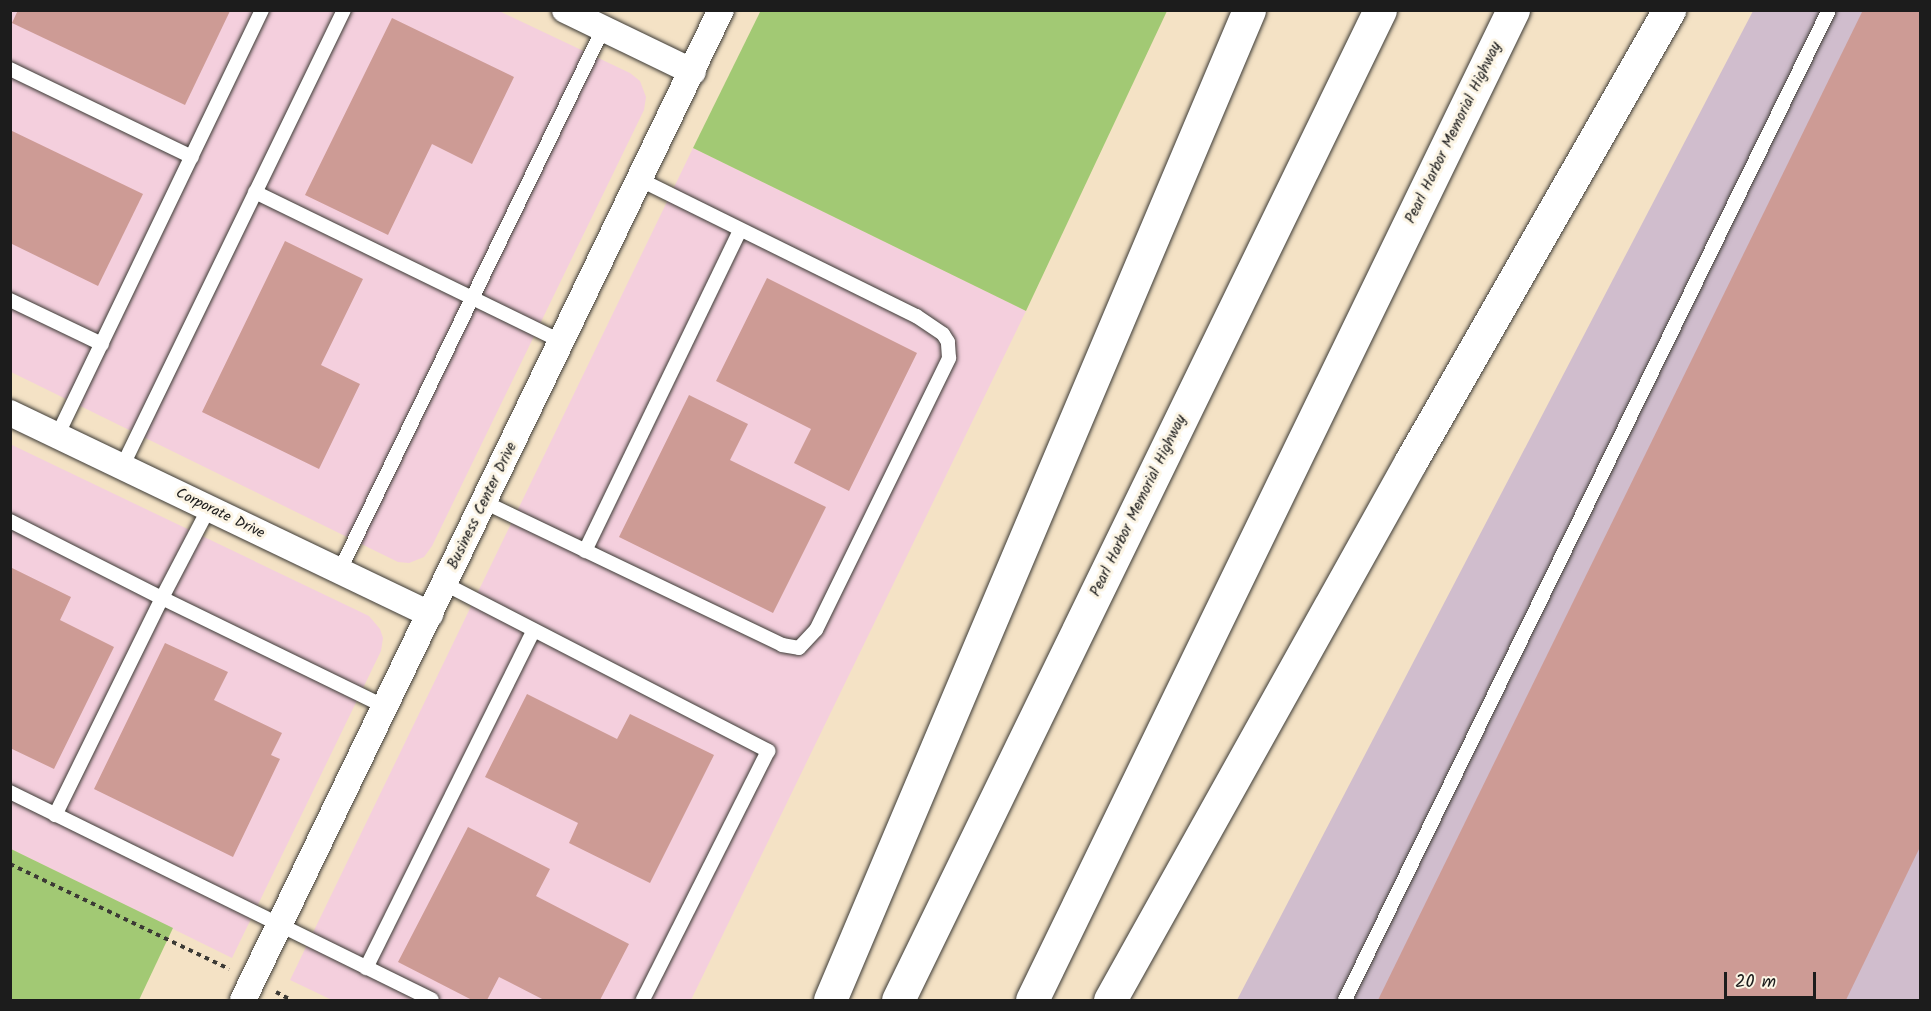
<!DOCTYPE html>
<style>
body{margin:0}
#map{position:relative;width:1931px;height:1011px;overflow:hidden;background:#f4e2c5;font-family:Kalam,sans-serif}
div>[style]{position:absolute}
.built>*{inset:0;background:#f4cfdd}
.industrial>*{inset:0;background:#d0bdcd}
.green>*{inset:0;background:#a2c974}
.building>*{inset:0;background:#cd9b95}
.path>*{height:4px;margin-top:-2px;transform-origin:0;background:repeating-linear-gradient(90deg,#3c3a35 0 4.5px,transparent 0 9px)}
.roads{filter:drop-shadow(0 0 2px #3c3a35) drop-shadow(0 0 2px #3c3a35)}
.lane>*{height:14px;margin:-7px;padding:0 7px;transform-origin:7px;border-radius:7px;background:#fff}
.street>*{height:26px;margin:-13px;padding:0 13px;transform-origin:13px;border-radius:13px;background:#fff}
.highway>*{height:33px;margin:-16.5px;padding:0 16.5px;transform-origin:16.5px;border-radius:16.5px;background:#fff}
span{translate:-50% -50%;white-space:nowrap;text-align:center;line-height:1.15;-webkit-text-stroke:6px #fcf5e5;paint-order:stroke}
.street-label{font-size:15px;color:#1c1c1c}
.frame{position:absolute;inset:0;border:12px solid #1c1c1c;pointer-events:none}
.scale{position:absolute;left:1724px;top:972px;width:92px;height:27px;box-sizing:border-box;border:3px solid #1c1c1c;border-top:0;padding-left:8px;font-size:18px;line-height:21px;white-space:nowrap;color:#1c1c1c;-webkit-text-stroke:4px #fcf5e5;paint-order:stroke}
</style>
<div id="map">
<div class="built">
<i style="clip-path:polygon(10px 11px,499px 11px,630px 73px,640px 81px,646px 97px,644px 110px,432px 546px,424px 557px,409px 563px,398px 562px,11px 372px)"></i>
<i style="clip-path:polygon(693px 148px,1026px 311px,691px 1000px,332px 1000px,290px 980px)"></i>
<i style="clip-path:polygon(10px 444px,369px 616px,380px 629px,383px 638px,381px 651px,232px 958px,11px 849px)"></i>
</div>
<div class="industrial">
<i style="clip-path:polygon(1753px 11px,1920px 11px,1920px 1000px,1237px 1000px)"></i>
</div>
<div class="green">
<i style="clip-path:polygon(761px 10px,1167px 10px,1167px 11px,1026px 311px,693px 148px)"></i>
<i style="clip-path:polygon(11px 849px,173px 928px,139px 1000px,11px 1000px)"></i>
</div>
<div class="building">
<i style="clip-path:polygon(18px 10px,229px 10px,230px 11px,185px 105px,12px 23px)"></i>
<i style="clip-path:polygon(1863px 10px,1920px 10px,1920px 847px,1846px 1000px,1378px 1000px)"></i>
<i style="clip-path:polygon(392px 18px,514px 77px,472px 164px,432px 144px,388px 235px,305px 195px)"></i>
<i style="clip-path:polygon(10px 130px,143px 194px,98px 286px,10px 243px)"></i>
<i style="clip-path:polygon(285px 241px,363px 279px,321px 365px,360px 384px,319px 469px,202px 412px)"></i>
<i style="clip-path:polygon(767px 278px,917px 353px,849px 491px,794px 463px,811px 429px,716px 381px)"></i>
<i style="clip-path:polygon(689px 395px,748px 424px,730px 460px,826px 507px,773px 613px,619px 537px)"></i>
<i style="clip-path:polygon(10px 567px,71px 597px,60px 620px,114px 647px,54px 769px,10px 748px)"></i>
<i style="clip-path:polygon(165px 643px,228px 672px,214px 700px,282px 733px,271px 755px,280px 759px,233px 857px,94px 789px)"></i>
<i style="clip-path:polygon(527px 694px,617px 739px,630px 714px,714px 755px,650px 883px,569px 843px,578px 823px,485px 777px)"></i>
<i style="clip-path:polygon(468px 827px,550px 869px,536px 896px,629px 944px,600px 1000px,544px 1000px,499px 977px,487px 1000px,472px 1000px,398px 962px)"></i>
</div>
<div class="path">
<i style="left:10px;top:864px;width:243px;rotate:25.6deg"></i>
<i style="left:276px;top:992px;width:17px;rotate:28deg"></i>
</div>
<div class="roads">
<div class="lane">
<i style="left:10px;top:69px;width:202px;rotate:25.8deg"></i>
<i style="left:255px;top:192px;width:342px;rotate:26deg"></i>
<i style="left:10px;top:300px;width:102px;rotate:25.6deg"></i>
<i style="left:57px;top:436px;width:473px;rotate:-64.3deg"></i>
<i style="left:122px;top:467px;width:508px;rotate:-64.09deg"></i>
<i style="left:484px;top:502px;width:331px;rotate:25.6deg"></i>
<i style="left:782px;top:645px;width:17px;rotate:10deg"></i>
<i style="left:799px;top:648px;width:25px;rotate:-47deg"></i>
<i style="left:816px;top:630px;width:303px;rotate:-63.9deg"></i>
<i style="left:949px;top:358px;width:16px;rotate:-94deg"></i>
<i style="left:948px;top:342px;width:9px;rotate:-122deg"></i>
<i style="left:943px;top:334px;width:32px;rotate:-146deg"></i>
<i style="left:916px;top:316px;width:307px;rotate:-153.7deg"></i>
<i style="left:209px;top:508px;width:102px;rotate:117.6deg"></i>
<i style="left:162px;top:598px;width:248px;rotate:26deg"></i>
<i style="left:10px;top:521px;width:170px;rotate:26.9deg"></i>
<i style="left:162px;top:598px;width:242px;rotate:116.2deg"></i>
<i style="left:585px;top:551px;width:356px;rotate:-64.2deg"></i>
<i style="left:340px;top:570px;width:602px;rotate:-64.07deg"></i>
<i style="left:445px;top:584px;width:364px;rotate:27.3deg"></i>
<i style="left:768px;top:751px;width:279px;rotate:116.7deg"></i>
<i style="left:10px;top:792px;width:470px;rotate:26.2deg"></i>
<i style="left:366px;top:968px;width:377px;rotate:-63.6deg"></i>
<i style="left:1345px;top:1000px;width:1102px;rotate:-63.95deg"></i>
</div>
<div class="street">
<i style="left:565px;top:10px;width:142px;rotate:25.8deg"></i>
<i style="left:10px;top:413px;width:466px;rotate:25.6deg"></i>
<i style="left:243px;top:1000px;width:1099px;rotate:-64.23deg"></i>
</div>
<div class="highway">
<i style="left:830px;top:1000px;width:1075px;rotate:-67.06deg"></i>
<i style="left:898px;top:1000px;width:1101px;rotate:-64.04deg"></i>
<i style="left:1032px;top:1000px;width:1101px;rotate:-64.09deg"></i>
<i style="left:1110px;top:1000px;width:617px;rotate:-60.82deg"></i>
<i style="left:1411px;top:461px;width:520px;rotate:-60.23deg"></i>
</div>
</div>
<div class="street-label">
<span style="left:1454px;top:133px;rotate:-64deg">Pearl Harbor Memorial Highway</span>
<span style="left:483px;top:506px;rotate:-64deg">Business Center Drive</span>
<span style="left:1139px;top:506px;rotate:-64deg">Pearl Harbor Memorial Highway</span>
<span style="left:220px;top:514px;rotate:26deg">Corporate Drive</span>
</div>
<div class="frame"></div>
<div class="scale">20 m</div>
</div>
